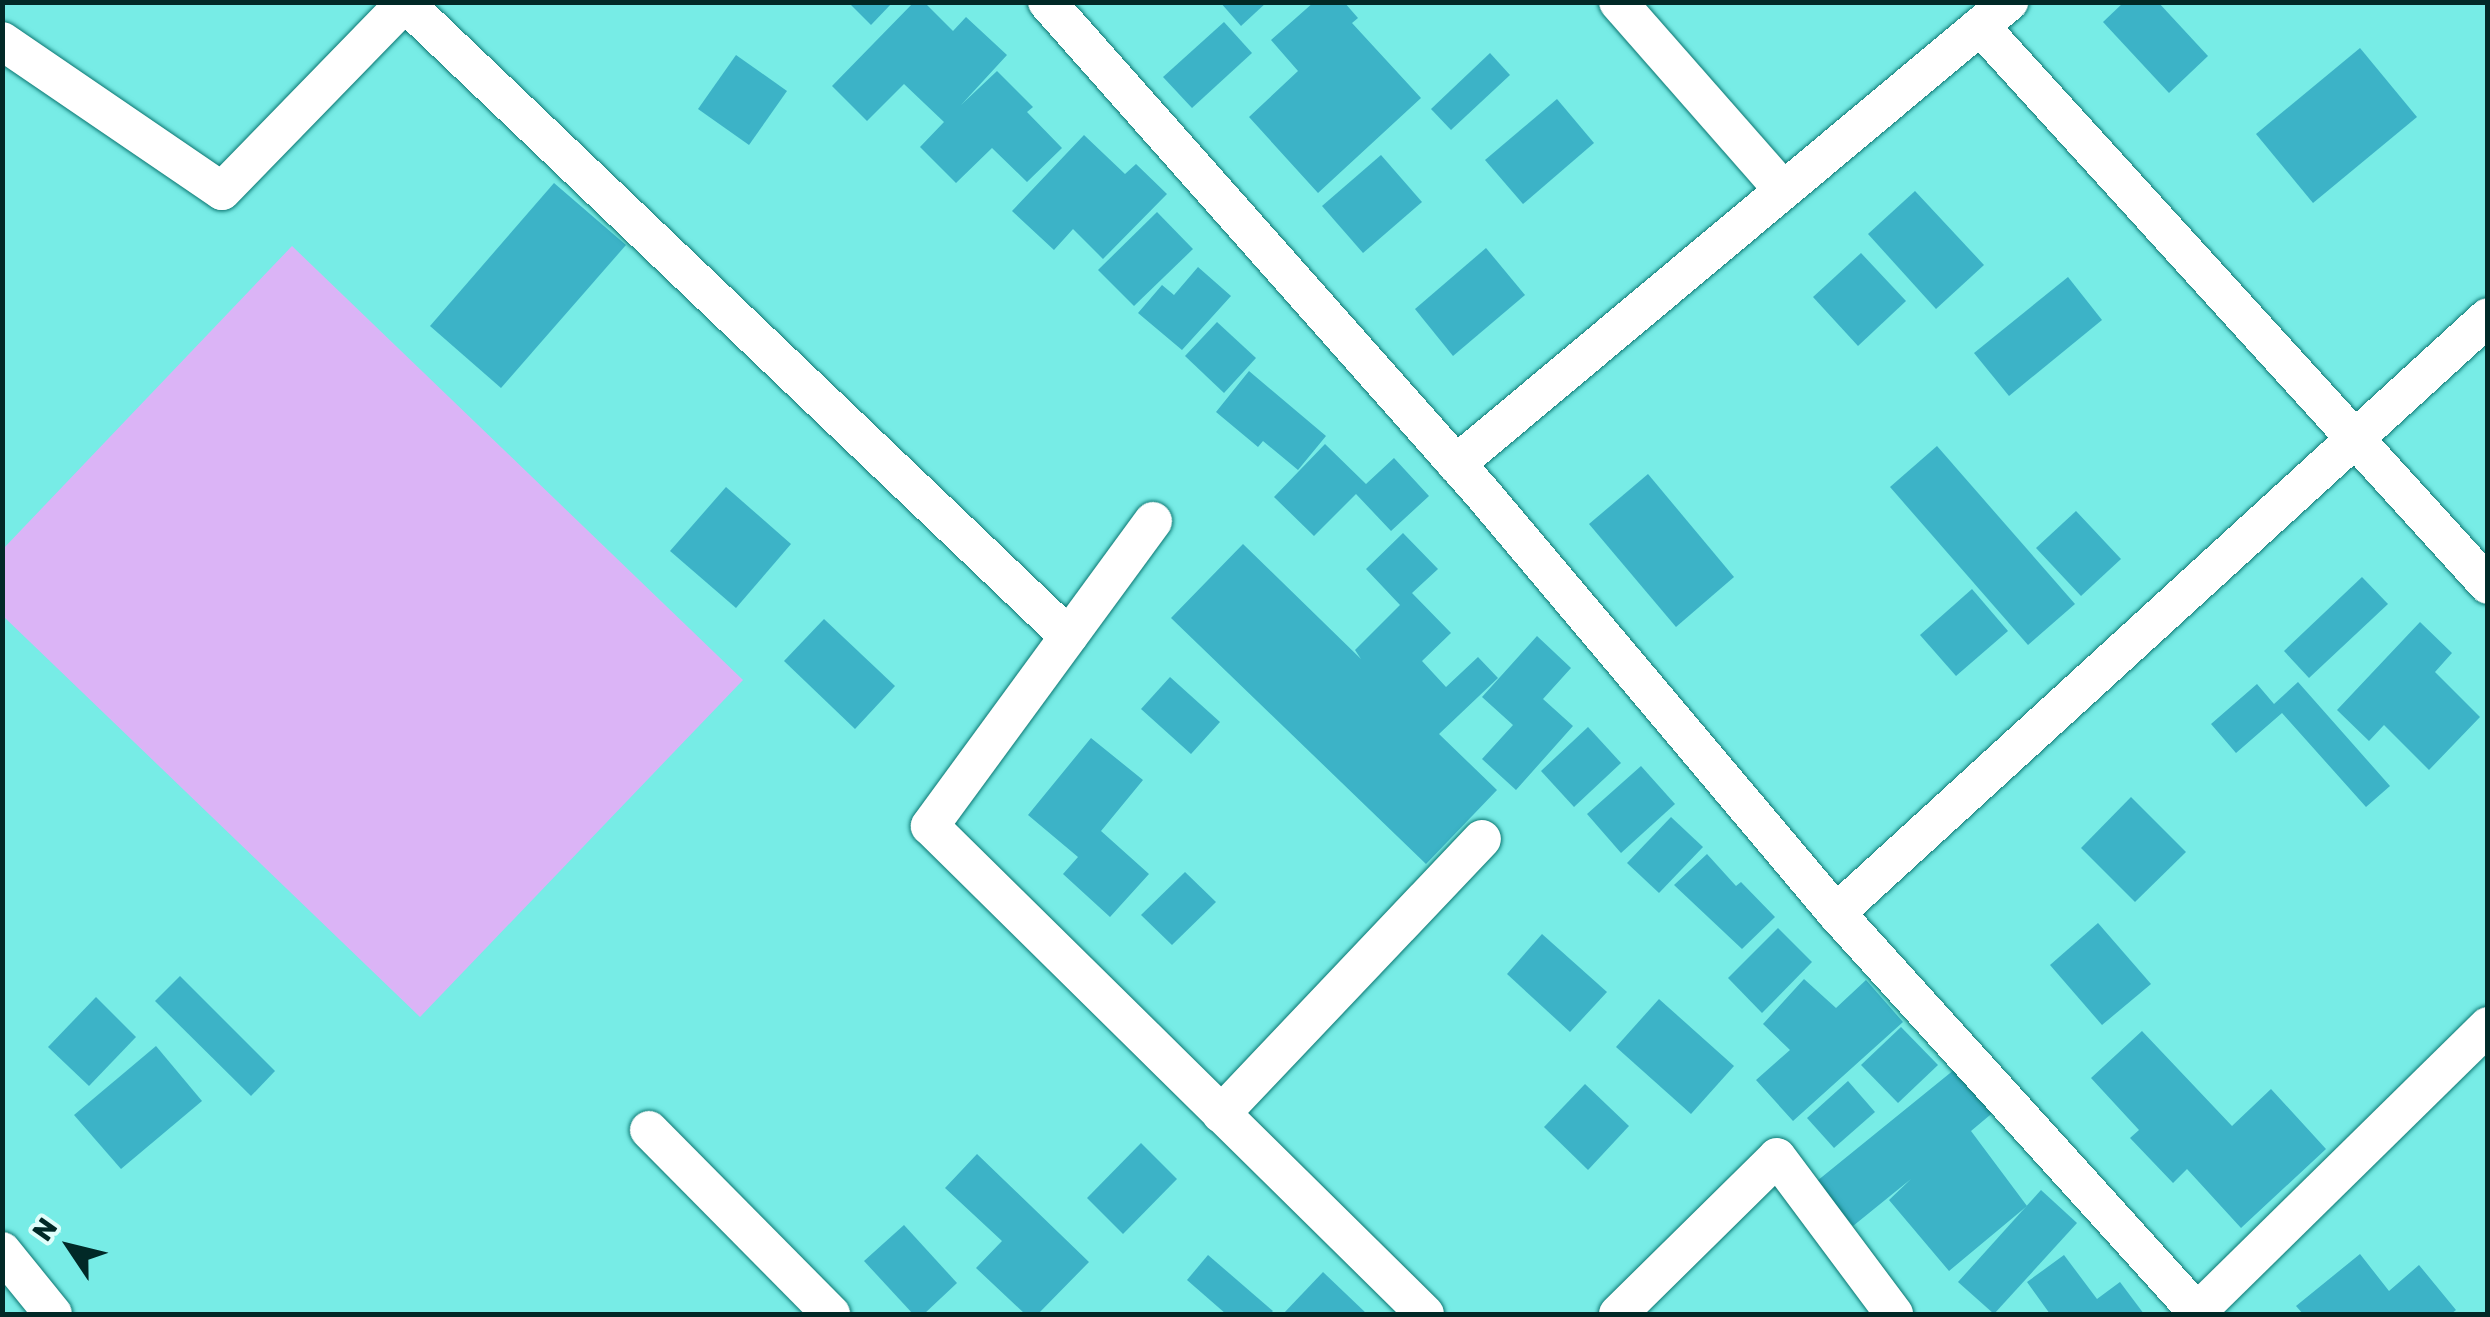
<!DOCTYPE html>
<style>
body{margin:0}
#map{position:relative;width:2490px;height:1317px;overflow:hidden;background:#77ece6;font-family:Rubik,sans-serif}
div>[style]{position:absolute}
.green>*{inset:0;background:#dbb4f6}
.building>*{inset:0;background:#3cb3c7}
.roads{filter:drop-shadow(0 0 2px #0c7672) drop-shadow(0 0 2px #0c7672)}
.minor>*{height:38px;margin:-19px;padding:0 19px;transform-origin:19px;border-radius:19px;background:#fff}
span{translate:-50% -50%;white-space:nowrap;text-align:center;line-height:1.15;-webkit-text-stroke:8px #dffefb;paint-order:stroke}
.frame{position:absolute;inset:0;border:5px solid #012927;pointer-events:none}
.north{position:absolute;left:20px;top:1197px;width:100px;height:100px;-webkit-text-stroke:8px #dffefb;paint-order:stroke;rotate:305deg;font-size:28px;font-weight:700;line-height:40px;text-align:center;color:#012927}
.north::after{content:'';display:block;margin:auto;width:35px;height:45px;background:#012927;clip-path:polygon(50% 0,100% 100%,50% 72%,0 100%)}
</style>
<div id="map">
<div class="green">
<i style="clip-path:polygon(292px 246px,743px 680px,420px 1017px,3px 616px,3px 549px)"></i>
</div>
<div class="building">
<i style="clip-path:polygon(848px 2px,893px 2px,871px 25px)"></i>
<i style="clip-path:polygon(914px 2px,924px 2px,953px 31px,966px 17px,1007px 55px,961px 105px,997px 71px,1033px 107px,1027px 112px,1062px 148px,1027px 182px,992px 148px,956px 183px,920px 147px,944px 122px,904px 84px,867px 121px,832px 86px)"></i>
<i style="clip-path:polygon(1220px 2px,1267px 2px,1241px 26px)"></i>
<i style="clip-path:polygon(1314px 2px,1344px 2px,1358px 18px,1352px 23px,1421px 98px,1318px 193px,1249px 117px,1298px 71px,1271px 40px)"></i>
<i style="clip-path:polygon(2124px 2px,2158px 2px,2208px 56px,2169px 93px,2103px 22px)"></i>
<i style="clip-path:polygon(1224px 22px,1252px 53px,1192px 108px,1163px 77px)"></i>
<i style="clip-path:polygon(2360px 48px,2417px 117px,2313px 203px,2256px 134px)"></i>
<i style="clip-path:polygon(1490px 53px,1510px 75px,1451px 130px,1431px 109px)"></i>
<i style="clip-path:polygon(736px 55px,787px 91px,749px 145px,698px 109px)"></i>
<i style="clip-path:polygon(1557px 99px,1594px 143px,1523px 204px,1485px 160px)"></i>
<i style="clip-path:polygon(1084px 135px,1125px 174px,1136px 164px,1167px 194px,1103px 259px,1073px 229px,1054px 250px,1012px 211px)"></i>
<i style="clip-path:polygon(1381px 155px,1422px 202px,1363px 253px,1322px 206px)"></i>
<i style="clip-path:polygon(554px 183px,626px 245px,501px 388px,430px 326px)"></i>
<i style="clip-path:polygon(1915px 191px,1984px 265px,1936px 309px,1868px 234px)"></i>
<i style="clip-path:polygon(1157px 212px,1193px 249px,1134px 306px,1098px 270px)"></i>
<i style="clip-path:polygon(1486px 248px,1525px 295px,1453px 356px,1415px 309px)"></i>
<i style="clip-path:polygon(1861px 253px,1906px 301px,1858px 346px,1813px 297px)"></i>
<i style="clip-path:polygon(1198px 267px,1231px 296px,1182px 350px,1138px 313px,1162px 285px,1174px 295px)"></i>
<i style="clip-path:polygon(2068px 277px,2102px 320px,2009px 396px,1974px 353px)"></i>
<i style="clip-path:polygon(1217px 322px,1256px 358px,1224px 393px,1185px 356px)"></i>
<i style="clip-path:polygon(1249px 371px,1326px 436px,1298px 470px,1263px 441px,1258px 447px,1216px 412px)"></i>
<i style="clip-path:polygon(1325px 444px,1366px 484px,1394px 458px,1429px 496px,1391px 531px,1356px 494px,1314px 536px,1274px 497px)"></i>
<i style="clip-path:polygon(1937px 446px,2075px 604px,2028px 645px,1890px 487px)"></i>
<i style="clip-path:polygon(1648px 474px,1734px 577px,1676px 627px,1589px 524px)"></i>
<i style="clip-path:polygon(726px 487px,791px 544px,736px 608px,670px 551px)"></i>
<i style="clip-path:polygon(2076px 511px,2121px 559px,2081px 596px,2036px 548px)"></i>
<i style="clip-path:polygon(1403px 533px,1438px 569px,1412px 593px,1451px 633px,1422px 661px,1446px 687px,1478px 657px,1498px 678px,1439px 734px,1497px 790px,1426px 864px,1171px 618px,1243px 544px,1361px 659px,1355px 650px,1400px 605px,1366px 569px)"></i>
<i style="clip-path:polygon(2362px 577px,2388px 604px,2309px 678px,2284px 651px)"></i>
<i style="clip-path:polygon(1972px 589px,2008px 631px,1956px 676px,1920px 635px)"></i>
<i style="clip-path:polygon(824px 619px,895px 686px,855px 729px,784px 661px)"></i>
<i style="clip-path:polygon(2420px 622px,2452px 653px,2435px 672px,2480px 717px,2429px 770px,2384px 725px,2369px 741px,2337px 710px)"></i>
<i style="clip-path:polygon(1537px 636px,1571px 668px,1543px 699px,1573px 726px,1516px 790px,1482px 759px,1513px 725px,1482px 697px)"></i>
<i style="clip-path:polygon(1170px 677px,1220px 722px,1191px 754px,1141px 709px)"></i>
<i style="clip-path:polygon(2298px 682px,2390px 786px,2366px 807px,2282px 713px,2236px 753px,2211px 724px,2257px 684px,2274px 704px)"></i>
<i style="clip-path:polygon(1588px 727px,1621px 763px,1574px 807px,1541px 771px)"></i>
<i style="clip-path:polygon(1091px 738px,1143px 780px,1101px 831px,1149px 874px,1110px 917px,1063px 874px,1078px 857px,1028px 815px)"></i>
<i style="clip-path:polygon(1641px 766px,1675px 804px,1621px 853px,1587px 814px)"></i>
<i style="clip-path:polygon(2131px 797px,2186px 852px,2135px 902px,2081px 848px)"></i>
<i style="clip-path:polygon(1671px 817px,1703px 847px,1659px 893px,1627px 863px)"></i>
<i style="clip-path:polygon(1707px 854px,1736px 886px,1741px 882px,1775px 917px,1742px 949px,1674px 885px)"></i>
<i style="clip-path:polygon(1185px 872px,1216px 902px,1172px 945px,1141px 915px)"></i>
<i style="clip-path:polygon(2098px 923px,2151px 984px,2102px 1025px,2050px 965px)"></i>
<i style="clip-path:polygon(1778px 928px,1812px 962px,1762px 1013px,1728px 978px)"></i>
<i style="clip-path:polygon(1542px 934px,1607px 992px,1570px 1032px,1507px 974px)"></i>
<i style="clip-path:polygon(180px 976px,275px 1071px,251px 1096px,155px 1001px)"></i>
<i style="clip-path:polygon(1804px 979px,1836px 1008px,1866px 980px,1903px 1022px,1793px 1121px,1756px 1080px,1790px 1050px,1763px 1024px)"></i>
<i style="clip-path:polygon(96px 997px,136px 1037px,89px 1086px,48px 1047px)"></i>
<i style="clip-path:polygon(1659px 999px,1734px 1066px,1691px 1114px,1616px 1047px)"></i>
<i style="clip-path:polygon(1901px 1027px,1938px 1065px,1898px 1103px,1861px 1065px)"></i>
<i style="clip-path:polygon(2142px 1031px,2232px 1126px,2271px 1089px,2326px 1149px,2241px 1228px,2187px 1169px,2173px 1183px,2130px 1138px,2139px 1130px,2091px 1078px)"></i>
<i style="clip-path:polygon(156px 1046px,202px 1101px,121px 1169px,74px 1115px)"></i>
<i style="clip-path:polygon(1960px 1065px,1996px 1110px,1971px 1131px,2027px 1206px,1949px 1271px,1889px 1200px,1911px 1179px,1853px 1226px,1817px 1181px)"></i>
<i style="clip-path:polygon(1848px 1081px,1875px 1112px,1834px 1148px,1807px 1118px)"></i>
<i style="clip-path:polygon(1585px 1084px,1629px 1126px,1588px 1170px,1544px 1127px)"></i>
<i style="clip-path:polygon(1141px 1143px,1177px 1179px,1123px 1234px,1087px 1198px)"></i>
<i style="clip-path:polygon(977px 1154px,1089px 1262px,1038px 1314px,1025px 1314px,976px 1268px,1002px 1241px,945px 1188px)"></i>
<i style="clip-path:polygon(2041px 1190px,2077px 1223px,1994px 1314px,1958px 1282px)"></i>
<i style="clip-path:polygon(904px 1225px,957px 1283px,924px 1314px,913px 1314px,864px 1261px)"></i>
<i style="clip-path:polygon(2360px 1254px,2389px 1291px,2419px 1265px,2456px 1310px,2451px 1314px,2303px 1314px,2296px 1306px)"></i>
<i style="clip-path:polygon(1208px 1255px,1273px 1311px,1270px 1314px,1226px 1314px,1187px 1280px)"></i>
<i style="clip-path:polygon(2064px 1255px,2097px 1299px,2120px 1282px,2144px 1314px,2050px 1314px,2027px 1282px)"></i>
<i style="clip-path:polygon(1323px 1272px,1367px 1314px,1283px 1314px)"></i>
</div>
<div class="roads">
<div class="minor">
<i style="left:1047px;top:2px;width:657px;rotate:48.45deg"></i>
<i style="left:1483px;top:494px;width:548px;rotate:49.89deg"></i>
<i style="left:1836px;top:913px;width:541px;rotate:47.85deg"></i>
<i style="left:1618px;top:2px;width:250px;rotate:48.7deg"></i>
<i style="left:405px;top:3px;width:917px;rotate:43.67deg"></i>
<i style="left:1980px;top:26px;width:755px;rotate:47.74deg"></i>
<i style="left:2px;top:41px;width:266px;rotate:34.3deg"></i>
<i style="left:222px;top:191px;width:264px;rotate:-45.8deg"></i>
<i style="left:1456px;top:464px;width:721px;rotate:-39.88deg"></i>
<i style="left:1153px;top:521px;width:378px;rotate:126.2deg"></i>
<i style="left:930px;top:826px;width:695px;rotate:44.59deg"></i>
<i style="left:1836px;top:913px;width:883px;rotate:-42.43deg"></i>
<i style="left:1221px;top:1114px;width:379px;rotate:-46.5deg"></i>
<i style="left:649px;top:1130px;width:259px;rotate:45.3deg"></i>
<i style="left:2px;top:1251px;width:81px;rotate:51deg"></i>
<i style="left:1618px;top:1314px;width:223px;rotate:-44.6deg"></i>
<i style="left:1777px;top:1157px;width:196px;rotate:53.3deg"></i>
<i style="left:2195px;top:1314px;width:411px;rotate:-44.5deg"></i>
</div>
</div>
<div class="frame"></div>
<div class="north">N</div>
</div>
